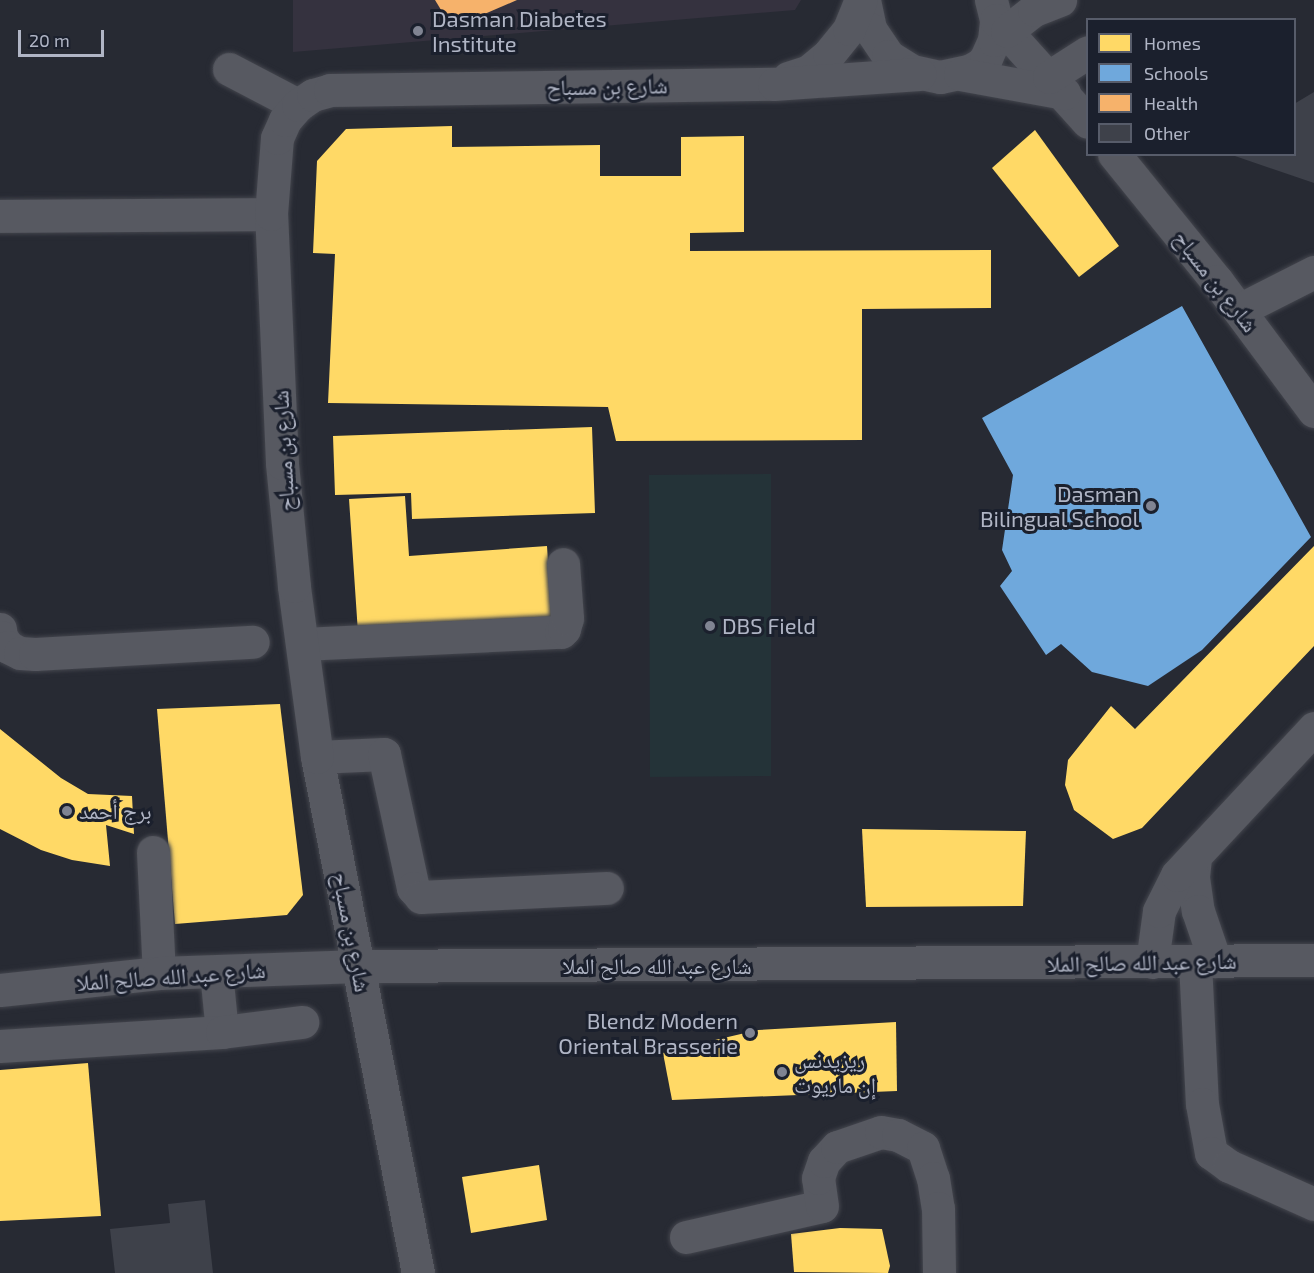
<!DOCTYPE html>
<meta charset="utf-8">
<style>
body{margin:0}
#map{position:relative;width:1314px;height:1273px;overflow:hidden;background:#272a33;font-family:"Exo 2","Noto Naskh Arabic",sans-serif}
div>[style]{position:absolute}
.medical>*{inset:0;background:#35323f}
.green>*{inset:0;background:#243338}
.homes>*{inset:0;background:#ffd966}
.schools>*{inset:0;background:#6fa8dc}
.health>*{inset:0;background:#f6b26b}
.building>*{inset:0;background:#3e414a}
.roads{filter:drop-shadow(0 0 2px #43454d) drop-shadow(0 0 2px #43454d)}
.minor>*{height:33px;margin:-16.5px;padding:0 16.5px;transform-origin:16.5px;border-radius:16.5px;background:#575961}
.dots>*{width:16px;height:16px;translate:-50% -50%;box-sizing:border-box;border:3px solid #1b202d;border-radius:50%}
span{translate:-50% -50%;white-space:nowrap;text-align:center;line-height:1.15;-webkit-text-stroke:6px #1b202d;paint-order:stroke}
.poi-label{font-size:22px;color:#b0b5c5}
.left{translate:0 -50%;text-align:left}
.right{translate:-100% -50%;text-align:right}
.street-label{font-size:22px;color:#b0b5c5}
.legend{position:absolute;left:1086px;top:18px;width:210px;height:138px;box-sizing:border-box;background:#1b202d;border:2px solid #575c6a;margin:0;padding:8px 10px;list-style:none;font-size:18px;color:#b0b5c5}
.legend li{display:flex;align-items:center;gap:12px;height:30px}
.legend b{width:30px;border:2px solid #575c6a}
.scale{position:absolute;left:18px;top:30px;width:86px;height:27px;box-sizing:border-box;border:3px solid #b0b5c5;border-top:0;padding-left:8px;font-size:18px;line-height:21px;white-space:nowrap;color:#b0b5c5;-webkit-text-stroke:4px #1b202d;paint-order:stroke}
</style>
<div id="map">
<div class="medical">
<i style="clip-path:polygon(293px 0,801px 0,795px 10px,293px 52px)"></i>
</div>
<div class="green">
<i style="clip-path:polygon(771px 474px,771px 776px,650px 777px,649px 475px)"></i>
</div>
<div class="homes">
<i style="clip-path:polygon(452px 126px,452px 147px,600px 145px,600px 176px,681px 176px,681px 137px,744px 136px,744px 232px,690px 233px,690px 251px,991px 250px,991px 308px,862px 309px,862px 440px,616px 441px,608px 407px,328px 403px,335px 254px,313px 253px,317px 161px,346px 129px)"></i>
<i style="clip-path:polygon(1035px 130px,1119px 246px,1079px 277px,992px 168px)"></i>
<i style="clip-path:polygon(592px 427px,595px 513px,412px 519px,411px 493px,335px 495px,333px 436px)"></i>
<i style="clip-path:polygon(405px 496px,409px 556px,547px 546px,552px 619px,358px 633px,349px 499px)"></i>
<i style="clip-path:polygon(1314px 546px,1314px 646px,1142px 828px,1113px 839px,1074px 810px,1065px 785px,1068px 760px,1111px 706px,1135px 729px)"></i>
<i style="clip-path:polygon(280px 704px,303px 895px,287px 915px,175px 924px,157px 709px)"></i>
<i style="clip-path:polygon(0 729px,61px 778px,88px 794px,132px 796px,134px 834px,106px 825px,110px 866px,72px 860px,41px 850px,0 829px)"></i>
<i style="clip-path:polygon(862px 829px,1026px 831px,1023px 906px,866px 907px)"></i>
<i style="clip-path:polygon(896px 1022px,897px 1091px,672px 1100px,663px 1053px,668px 1051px,758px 1030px)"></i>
<i style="clip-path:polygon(88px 1063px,101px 1216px,0 1221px,0 1070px)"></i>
<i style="clip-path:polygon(539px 1165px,547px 1220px,471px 1233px,462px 1177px)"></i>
<i style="clip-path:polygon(840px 1228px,882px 1229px,890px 1266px,888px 1273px,794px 1272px,791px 1234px)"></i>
</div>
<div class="schools">
<i style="clip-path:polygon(1182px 306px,1311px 537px,1202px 650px,1148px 686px,1092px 672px,1061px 644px,1046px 655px,1000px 586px,1012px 571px,1002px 550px,1013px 475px,982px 418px)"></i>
</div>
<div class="health">
<i style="clip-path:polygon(435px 0,517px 0,452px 28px)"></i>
</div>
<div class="building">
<i style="clip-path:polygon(1314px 92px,1314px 183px,1232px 155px,1294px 154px,1294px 104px)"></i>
<i style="clip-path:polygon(205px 1200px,213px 1273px,115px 1273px,110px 1229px,170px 1223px,168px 1204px)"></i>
</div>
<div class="roads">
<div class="minor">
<i style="left:864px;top:0;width:30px;rotate:78deg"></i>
<i style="left:870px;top:29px;width:32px;rotate:56deg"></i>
<i style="left:888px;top:56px;width:28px;rotate:32deg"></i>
<i style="left:912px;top:71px;width:29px;rotate:12deg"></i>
<i style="left:940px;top:77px;width:30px;rotate:-12deg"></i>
<i style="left:969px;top:71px;width:13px;rotate:-29deg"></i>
<i style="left:980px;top:65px;width:9px;rotate:-49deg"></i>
<i style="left:986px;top:58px;width:20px;rotate:-66deg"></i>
<i style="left:994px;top:40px;width:20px;rotate:-84deg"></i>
<i style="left:996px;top:20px;width:21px;rotate:-104deg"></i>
<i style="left:996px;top:20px;width:137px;rotate:48deg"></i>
<i style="left:1007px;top:31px;width:34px;rotate:-38deg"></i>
<i style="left:1034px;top:10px;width:28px;rotate:-21deg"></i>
<i style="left:229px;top:69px;width:78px;rotate:27.6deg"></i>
<i style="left:960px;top:74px;width:106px;rotate:10.4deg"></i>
<i style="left:1049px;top:77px;width:46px;rotate:-32.7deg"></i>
<i style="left:788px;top:78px;width:22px;rotate:-18deg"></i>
<i style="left:809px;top:71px;width:26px;rotate:-40deg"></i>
<i style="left:829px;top:54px;width:32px;rotate:-51deg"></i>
<i style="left:849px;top:29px;width:31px;rotate:-68deg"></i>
<i style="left:1114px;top:154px;width:164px;rotate:51deg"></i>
<i style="left:1217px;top:281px;width:162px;rotate:53.3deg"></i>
<i style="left:0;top:216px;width:271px;rotate:-0.4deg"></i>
<i style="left:1239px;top:310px;width:84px;rotate:-26.9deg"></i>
<i style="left:0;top:629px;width:8px;rotate:83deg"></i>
<i style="left:1px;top:637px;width:12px;rotate:55deg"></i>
<i style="left:8px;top:647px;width:13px;rotate:27deg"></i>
<i style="left:20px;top:653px;width:15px;rotate:4deg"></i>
<i style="left:35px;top:654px;width:218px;rotate:-3.2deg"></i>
<i style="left:302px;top:644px;width:259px;rotate:-2.7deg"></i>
<i style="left:561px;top:632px;width:4px;rotate:-45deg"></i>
<i style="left:564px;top:629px;width:11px;rotate:-75deg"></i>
<i style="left:567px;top:618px;width:54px;rotate:-94.2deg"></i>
<i style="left:317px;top:757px;width:67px;rotate:-2.6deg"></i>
<i style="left:384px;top:754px;width:137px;rotate:77.8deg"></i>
<i style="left:413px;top:888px;width:12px;rotate:48deg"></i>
<i style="left:421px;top:897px;width:186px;rotate:-2.8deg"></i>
<i style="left:153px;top:852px;width:121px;rotate:87.2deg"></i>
<i style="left:1195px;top:858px;width:19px;rotate:96deg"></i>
<i style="left:1193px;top:877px;width:34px;rotate:82deg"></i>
<i style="left:1198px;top:911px;width:53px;rotate:71.2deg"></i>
<i style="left:1152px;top:962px;width:51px;rotate:-82.2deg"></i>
<i style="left:1159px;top:911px;width:40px;rotate:-63.4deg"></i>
<i style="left:1177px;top:875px;width:201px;rotate:-47deg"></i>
<i style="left:1195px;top:962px;width:142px;rotate:87.2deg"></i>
<i style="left:1202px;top:1104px;width:50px;rotate:79.6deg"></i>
<i style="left:1211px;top:1153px;width:22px;rotate:36deg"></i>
<i style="left:1229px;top:1166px;width:93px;rotate:24.1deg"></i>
<i style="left:216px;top:972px;width:60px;rotate:84.3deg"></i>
<i style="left:0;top:990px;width:160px;rotate:-6.1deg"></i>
<i style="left:159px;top:973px;width:200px;rotate:-2deg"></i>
<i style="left:359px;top:966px;width:955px;rotate:-0.36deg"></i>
<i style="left:0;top:1046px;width:222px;rotate:-3.6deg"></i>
<i style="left:222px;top:1032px;width:81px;rotate:-7.1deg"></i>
<i style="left:686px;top:1237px;width:139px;rotate:-12.8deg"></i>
<i style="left:822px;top:1206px;width:28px;rotate:-98deg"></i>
<i style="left:818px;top:1178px;width:18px;rotate:-71deg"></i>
<i style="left:824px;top:1161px;width:19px;rotate:-47deg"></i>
<i style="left:837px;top:1147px;width:46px;rotate:-18.8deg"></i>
<i style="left:881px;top:1132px;width:17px;rotate:10deg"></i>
<i style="left:898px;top:1135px;width:28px;rotate:27deg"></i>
<i style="left:923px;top:1148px;width:32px;rotate:72deg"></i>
<i style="left:933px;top:1178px;width:30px;rotate:81deg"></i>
<i style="left:938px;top:1208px;width:65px;rotate:89.1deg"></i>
<i style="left:418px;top:1273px;width:526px;rotate:-101.07deg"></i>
<i style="left:317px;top:757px;width:173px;rotate:-97.7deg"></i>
<i style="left:294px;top:586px;width:124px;rotate:-95.6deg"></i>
<i style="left:282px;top:463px;width:249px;rotate:-92.5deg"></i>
<i style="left:271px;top:214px;width:76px;rotate:-85.5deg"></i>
<i style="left:277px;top:138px;width:20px;rotate:-66deg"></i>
<i style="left:285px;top:120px;width:20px;rotate:-49deg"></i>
<i style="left:298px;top:105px;width:18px;rotate:-34deg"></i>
<i style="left:313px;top:95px;width:18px;rotate:-16deg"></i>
<i style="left:330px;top:90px;width:444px;rotate:-0.8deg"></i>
<i style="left:774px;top:84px;width:146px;rotate:-3.9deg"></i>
</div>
</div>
<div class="dots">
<i style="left:418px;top:31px;background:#808492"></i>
<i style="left:1151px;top:506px;background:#808492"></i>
<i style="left:710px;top:626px;background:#808492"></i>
<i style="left:67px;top:811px;background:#808492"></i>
<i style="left:750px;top:1033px;background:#808492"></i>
<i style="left:782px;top:1072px;background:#808492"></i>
</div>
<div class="poi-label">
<span class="left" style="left:432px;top:31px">Dasman Diabetes<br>Institute</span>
<span class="right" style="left:1139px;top:506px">Dasman<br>Bilingual School</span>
<span class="left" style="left:722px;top:626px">DBS Field</span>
<span class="left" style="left:79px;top:811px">برج أحمد</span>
<span class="right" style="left:738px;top:1033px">Blendz Modern<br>Oriental Brasserie</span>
<span class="left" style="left:794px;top:1072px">ريزيدنس<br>إن ماريوت</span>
</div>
<div class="street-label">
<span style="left:607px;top:86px;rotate:-1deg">شارع بن مسباح</span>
<span style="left:1216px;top:281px;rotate:52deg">شارع بن مسباح</span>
<span style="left:283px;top:451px;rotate:-93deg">شارع بن مسباح</span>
<span style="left:352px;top:932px;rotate:79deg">شارع بن مسباح</span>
<span style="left:1142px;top:962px;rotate:-1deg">شارع عبد الله صالح الملا</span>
<span style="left:657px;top:966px">شارع عبد الله صالح الملا</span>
<span style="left:171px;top:976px;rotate:-4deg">شارع عبد الله صالح الملا</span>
</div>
<ul class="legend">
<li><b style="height:16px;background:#ffd966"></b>Homes</li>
<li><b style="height:16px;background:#6fa8dc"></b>Schools</li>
<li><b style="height:16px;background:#f6b26b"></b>Health</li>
<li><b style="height:16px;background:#3e414a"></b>Other</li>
</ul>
<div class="scale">20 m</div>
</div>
